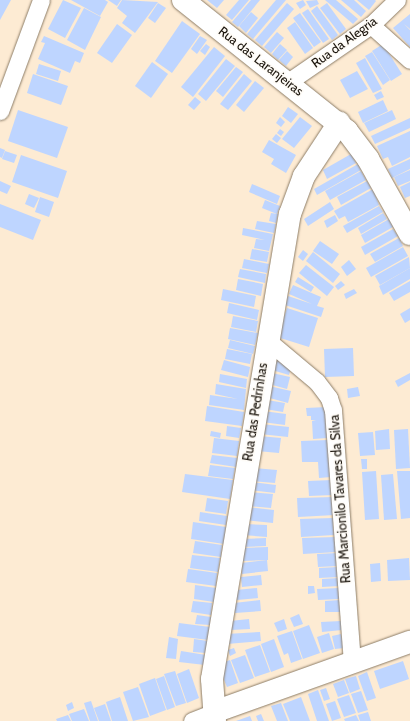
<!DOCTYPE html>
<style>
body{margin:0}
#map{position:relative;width:410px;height:721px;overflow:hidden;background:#fdebd3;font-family:Cabin,sans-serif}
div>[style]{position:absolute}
.building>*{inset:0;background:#bed5ff}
.roads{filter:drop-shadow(0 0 1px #8d7d67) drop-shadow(0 0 1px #8d7d67)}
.street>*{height:17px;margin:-8.5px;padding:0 8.5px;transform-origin:8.5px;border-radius:8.5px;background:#fff}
.secondary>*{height:22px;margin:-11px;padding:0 11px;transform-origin:11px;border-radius:11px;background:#fff}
span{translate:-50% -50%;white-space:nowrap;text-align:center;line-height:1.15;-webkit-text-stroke:3px #fefbf6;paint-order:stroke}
.street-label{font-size:13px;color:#1a140c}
</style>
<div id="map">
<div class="building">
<i style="clip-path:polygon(0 0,11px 0,0 20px)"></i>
<i style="clip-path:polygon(63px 0,81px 8px,65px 38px,48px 29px)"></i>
<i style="clip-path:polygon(71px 0,105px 0,108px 2px,100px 16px)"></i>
<i style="clip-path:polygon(108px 0,121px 0,117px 6px)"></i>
<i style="clip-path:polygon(122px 0,158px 2px,135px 33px,122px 23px,127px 16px,117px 8px)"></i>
<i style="clip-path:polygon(207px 0,224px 0,217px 8px)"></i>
<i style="clip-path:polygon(239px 0,249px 0,232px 20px,226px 15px)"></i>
<i style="clip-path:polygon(251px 0,260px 0,238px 27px,232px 22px)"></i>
<i style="clip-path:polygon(276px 0,286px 0,253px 39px,247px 34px)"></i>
<i style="clip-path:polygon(303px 0,306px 5px,300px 9px,296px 3px)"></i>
<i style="clip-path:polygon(317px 0,319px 4px,310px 8px,306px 1px)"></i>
<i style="clip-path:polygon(325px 0,336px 0,358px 19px,353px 24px)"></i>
<i style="clip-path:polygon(341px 0,354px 0,366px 11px,361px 17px)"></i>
<i style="clip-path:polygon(357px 0,375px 0,376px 1px,369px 10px)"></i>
<i style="clip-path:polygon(158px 3px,166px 8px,155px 23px,148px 18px)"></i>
<i style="clip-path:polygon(287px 3px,294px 9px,262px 46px,255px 40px)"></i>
<i style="clip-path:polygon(327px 3px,346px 29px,340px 34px,320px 8px)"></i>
<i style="clip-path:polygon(317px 6px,338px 35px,332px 40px,311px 11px)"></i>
<i style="clip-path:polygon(84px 8px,101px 17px,85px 50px,67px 40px)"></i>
<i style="clip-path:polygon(308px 9px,329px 39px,323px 43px,302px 13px)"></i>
<i style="clip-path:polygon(251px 12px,258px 18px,246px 33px,239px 26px)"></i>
<i style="clip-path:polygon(300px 13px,321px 42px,314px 47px,293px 18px)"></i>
<i style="clip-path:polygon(410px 14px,410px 29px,404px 24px,410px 30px,410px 47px,393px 28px)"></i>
<i style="clip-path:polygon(182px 21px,200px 34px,172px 73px,155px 61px)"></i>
<i style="clip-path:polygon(295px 22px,313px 48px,305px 54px,287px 28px)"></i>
<i style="clip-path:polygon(117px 24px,132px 35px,112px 63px,97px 53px)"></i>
<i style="clip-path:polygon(277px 32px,284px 38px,271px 53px,264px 47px)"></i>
<i style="clip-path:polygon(44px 36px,84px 53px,80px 63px,75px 61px,70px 73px,38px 59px,45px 43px,41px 42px)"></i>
<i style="clip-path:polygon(200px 36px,207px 40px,197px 54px,191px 49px)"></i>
<i style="clip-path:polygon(206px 44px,210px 47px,205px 55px,200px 51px)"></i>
<i style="clip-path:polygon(280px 44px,287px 50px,278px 60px,272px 54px)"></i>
<i style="clip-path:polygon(383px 44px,402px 74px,391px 81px,372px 51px)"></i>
<i style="clip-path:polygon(214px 47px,225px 56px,193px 97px,181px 87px)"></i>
<i style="clip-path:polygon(287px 51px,293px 57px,286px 66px,279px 60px)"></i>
<i style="clip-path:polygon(372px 52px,390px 80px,383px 85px,365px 56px)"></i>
<i style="clip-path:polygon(365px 58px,382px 89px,373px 93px,356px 63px)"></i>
<i style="clip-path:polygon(226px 59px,235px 66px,206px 101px,198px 94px)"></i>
<i style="clip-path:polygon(152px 62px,168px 74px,151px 98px,135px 86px)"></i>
<i style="clip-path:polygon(39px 64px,61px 71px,58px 81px,36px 74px)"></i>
<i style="clip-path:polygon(236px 67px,243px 72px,223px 97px,216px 91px)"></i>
<i style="clip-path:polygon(357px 71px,368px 89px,350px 98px,340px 80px)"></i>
<i style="clip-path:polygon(33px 74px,68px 86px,61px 105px,27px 93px)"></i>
<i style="clip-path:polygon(244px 74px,252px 81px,228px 110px,220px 104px)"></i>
<i style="clip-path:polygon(255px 81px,264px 88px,244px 112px,236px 105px)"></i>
<i style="clip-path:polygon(381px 91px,384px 97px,377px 100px,374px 95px)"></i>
<i style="clip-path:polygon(195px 97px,201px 102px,194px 110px,188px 105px)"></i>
<i style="clip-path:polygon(383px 100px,388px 111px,363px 123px,358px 112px)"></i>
<i style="clip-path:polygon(288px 107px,298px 114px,291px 123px,282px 116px)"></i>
<i style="clip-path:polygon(18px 110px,68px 127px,57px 158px,8px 141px)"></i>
<i style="clip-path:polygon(392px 110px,396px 119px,369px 132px,364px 123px)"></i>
<i style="clip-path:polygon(280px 117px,285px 122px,281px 127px,276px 123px)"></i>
<i style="clip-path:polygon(300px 117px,312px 126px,294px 148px,282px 139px)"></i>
<i style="clip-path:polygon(410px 118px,410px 128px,375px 144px,371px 136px)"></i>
<i style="clip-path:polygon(280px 129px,284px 132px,281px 136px,277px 133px)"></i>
<i style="clip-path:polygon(410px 131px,410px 157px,392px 166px,388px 157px,383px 159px,377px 146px)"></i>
<i style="clip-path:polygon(276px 134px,281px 138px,277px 143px,272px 139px)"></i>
<i style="clip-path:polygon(269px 140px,296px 155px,286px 173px,271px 164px,274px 159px,262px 152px)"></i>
<i style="clip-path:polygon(0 148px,5px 150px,2px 158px,0 157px)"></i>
<i style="clip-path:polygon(5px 151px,17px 155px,14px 163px,2px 159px)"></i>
<i style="clip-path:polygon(351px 154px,356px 163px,327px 179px,323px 170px)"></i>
<i style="clip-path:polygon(21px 155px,67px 171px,58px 198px,12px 182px)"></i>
<i style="clip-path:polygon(410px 159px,410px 169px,392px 178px,388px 169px)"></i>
<i style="clip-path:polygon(358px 164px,361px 170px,317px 195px,314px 189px)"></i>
<i style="clip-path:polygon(410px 170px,410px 181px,398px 186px,394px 177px)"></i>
<i style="clip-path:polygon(361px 171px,366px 180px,330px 200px,325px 191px)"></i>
<i style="clip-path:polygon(0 181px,11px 186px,7px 194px,0 191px)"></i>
<i style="clip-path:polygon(367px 181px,371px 188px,341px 205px,337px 197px)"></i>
<i style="clip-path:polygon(410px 182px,410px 196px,405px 198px,400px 187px)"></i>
<i style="clip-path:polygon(252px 184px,280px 196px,277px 204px,249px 192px)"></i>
<i style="clip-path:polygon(373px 189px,379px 205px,348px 222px,345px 216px,339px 219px,334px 211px)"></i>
<i style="clip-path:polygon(29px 194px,39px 198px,34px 208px,25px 204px)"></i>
<i style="clip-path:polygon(40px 197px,54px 202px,49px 217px,35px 212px)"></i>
<i style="clip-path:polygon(265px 200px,280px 206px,277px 214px,262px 208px)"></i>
<i style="clip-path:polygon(330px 202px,334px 209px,308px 226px,304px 219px)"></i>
<i style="clip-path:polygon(0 204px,41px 220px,33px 240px,0 227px)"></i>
<i style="clip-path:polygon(379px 206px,383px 212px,347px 233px,343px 226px)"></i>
<i style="clip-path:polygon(271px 213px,278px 214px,276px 223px,269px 221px)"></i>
<i style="clip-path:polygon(383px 213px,387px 219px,361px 234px,358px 228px)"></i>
<i style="clip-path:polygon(335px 215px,338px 221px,327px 228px,324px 221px)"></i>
<i style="clip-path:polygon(389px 219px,393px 227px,365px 243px,361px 235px)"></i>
<i style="clip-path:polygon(257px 221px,276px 224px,274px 233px,255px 229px)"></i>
<i style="clip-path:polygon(243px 228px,273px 234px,269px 251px,254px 248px,256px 239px,265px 240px,242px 235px)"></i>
<i style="clip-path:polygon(393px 229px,398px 236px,365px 255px,361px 247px)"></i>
<i style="clip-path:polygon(399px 238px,403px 246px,375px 262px,370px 254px)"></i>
<i style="clip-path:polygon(320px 241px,339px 254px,332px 264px,313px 251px)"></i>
<i style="clip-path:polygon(403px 247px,408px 256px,371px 277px,366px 268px)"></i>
<i style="clip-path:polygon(252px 249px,269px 252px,267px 262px,250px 259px)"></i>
<i style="clip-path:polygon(303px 250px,308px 254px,303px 261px,298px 257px)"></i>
<i style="clip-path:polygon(313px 252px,340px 274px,333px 283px,306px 261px)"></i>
<i style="clip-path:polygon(409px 257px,410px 268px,380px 285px,375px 276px)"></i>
<i style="clip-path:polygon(244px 259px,269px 264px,267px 273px,242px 268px)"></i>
<i style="clip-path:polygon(349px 260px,356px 269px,347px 276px,341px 267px)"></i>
<i style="clip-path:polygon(306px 265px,334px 287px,327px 296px,299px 273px)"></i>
<i style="clip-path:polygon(410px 268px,410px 279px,383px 295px,379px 286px)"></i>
<i style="clip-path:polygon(240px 269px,266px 274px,265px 283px,238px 277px)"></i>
<i style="clip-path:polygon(298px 277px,314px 287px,311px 292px,295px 282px)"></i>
<i style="clip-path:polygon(238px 279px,263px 284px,261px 296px,236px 290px)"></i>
<i style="clip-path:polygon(341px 281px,345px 285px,338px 290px,335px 286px)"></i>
<i style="clip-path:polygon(410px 281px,410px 292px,394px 301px,389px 293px)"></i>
<i style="clip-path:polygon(293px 285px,321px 297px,317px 306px,324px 308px,321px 317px,285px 305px,288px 296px,312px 304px,289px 294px)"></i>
<i style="clip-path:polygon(223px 289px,256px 296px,254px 307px,221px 300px)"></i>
<i style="clip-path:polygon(354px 289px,357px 293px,346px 299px,344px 294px)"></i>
<i style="clip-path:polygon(229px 303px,259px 310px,257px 320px,227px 313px)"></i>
<i style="clip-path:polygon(287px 308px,318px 318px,309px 347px,277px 337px)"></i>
<i style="clip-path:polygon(410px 308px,410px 320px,405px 323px,400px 314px)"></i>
<i style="clip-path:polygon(233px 316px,258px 321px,256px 332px,231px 327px)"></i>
<i style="clip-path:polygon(230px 328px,258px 333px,255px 345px,228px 339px)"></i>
<i style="clip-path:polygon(230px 340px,255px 346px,253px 354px,228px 348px)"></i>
<i style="clip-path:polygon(353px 348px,354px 376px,325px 377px,324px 349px)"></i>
<i style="clip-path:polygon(227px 349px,252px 354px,250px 364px,225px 359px)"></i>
<i style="clip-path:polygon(276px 359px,292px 364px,289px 375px,272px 370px)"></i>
<i style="clip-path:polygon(224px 360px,250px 367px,248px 377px,221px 370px)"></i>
<i style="clip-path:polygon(272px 373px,290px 377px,287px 389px,269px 384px)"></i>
<i style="clip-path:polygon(410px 373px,410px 380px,398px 387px,395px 381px)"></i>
<i style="clip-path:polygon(220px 374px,247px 379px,246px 388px,219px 382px)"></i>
<i style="clip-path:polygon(216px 384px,246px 389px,244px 410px,209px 405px,210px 395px,238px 399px,215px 394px)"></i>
<i style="clip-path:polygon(269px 386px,291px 391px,288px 403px,266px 397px)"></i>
<i style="clip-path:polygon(358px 387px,360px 396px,348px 398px,347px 389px)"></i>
<i style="clip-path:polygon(267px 400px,285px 403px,283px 412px,265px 409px)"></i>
<i style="clip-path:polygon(207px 406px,244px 412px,242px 426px,205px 421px)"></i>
<i style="clip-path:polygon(327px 407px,327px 438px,313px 439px,312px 421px,316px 420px,311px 420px,311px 416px,307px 416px,306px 408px)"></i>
<i style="clip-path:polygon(263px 411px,286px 414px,285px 425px,262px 422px)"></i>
<i style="clip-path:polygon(261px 424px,289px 427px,288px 437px,260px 434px)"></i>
<i style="clip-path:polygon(227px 426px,241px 428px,239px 438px,226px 436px)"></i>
<i style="clip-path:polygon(389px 429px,390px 449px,376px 450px,375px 431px)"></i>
<i style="clip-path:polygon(408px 429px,410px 468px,396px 469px,394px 430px)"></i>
<i style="clip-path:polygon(211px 431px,221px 433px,220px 438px,210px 436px)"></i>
<i style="clip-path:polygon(373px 432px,375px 455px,360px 456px,358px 433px)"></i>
<i style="clip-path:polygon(259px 436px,281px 438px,279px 453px,257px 451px)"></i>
<i style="clip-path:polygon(214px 438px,239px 441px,237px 456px,212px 453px)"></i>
<i style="clip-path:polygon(328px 440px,331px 477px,319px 478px,318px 462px,302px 462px,301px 441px)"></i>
<i style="clip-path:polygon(212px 455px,237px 458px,236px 467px,210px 463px)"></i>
<i style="clip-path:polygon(361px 459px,367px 459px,367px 469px,362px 469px)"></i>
<i style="clip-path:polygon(210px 465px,235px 468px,233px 479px,208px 476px)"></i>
<i style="clip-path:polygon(253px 468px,277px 470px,275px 483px,251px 481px)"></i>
<i style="clip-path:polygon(376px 471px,379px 519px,365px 520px,362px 472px)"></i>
<i style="clip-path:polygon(397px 471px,410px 471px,410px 518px,401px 519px)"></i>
<i style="clip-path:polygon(185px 474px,233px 480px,230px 499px,182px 492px)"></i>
<i style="clip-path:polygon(393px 474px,397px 519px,384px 520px,381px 475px)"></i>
<i style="clip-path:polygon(332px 480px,333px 495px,309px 496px,308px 481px)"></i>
<i style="clip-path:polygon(251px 482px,276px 485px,275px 493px,250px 490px)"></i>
<i style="clip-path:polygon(249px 492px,273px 494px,271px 508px,248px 506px)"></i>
<i style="clip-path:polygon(334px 497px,335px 515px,298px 517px,297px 498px)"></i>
<i style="clip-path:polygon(207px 498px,228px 501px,226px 514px,205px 511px)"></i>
<i style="clip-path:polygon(246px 507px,274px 510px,273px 523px,245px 520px)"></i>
<i style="clip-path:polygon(200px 512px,227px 516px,226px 525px,199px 521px)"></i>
<i style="clip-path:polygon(333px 518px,334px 535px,301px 537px,300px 519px)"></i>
<i style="clip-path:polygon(193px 522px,226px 527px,224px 544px,191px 539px)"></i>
<i style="clip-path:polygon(245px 524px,267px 525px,267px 537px,243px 535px)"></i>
<i style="clip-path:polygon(336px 537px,337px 552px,303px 554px,302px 538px)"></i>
<i style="clip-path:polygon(266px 538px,266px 546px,242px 547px,242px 539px)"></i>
<i style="clip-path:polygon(195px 541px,222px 545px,221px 557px,193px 553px)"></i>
<i style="clip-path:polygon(268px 547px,268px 560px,242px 561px,242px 548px)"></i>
<i style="clip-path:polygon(338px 553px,338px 566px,318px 567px,317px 554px)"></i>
<i style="clip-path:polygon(192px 555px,220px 558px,218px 572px,190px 568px)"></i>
<i style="clip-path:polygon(409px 558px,410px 580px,388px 581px,387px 560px)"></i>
<i style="clip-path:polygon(267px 560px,268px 571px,242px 574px,241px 563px)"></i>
<i style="clip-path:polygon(380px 563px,381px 581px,371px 582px,370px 564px)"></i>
<i style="clip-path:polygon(338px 567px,339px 577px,319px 578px,319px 568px)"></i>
<i style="clip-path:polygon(188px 569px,217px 573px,216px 586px,186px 582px)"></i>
<i style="clip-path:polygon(261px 575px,262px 585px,242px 587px,241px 577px)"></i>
<i style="clip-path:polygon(339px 578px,339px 586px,322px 587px,322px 579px)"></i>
<i style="clip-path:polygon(195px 585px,216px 588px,214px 602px,194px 599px)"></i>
<i style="clip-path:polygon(308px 586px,314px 586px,315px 593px,308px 594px)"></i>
<i style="clip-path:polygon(257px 588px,258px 598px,237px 600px,236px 590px)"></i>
<i style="clip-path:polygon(339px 588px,340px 599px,318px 600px,317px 589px)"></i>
<i style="clip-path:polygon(260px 600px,261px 611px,235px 613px,234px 603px)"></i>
<i style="clip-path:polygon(340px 600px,341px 612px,325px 612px,325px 601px)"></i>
<i style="clip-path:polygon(193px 601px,212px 603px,211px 615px,191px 612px)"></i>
<i style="clip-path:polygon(299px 614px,303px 624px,294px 627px,290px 618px)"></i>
<i style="clip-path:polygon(197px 615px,211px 617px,210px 625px,195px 624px)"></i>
<i style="clip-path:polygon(249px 619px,250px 629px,231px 630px,230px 621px)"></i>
<i style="clip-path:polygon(284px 619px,287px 629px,278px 632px,274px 623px)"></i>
<i style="clip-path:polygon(341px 621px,342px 630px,322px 632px,321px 622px)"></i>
<i style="clip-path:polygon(179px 623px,210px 627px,208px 640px,177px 636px)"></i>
<i style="clip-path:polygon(309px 625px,320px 653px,303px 659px,293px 631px)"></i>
<i style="clip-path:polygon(292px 631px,302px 659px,291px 663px,288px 653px,284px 655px,277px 636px)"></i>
<i style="clip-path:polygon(260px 632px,261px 641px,227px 644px,226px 634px)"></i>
<i style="clip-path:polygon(329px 633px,334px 649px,322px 653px,317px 637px)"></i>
<i style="clip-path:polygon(341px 634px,344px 648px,335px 649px,332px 636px)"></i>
<i style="clip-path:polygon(169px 637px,178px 639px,176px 659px,166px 658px)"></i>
<i style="clip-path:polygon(194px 639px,208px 641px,206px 653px,193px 652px)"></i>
<i style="clip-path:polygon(274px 639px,284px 667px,271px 672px,261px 644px)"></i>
<i style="clip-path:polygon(260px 645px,270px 672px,255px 677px,245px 650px)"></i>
<i style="clip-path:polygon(234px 648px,236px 653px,230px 656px,228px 650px)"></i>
<i style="clip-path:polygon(181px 651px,206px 655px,205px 665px,179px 662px)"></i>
<i style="clip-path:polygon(245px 655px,254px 678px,240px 683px,231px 660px)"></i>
<i style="clip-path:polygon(230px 660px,238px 683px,227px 687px,222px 675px,222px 663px)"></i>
<i style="clip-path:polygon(403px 661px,409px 679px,380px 689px,374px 671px)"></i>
<i style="clip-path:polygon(189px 669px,199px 698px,187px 703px,177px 674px)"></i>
<i style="clip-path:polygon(175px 671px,186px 703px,176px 706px,164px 674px)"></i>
<i style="clip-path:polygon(367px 672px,376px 698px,367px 701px,358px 676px)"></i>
<i style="clip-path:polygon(164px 676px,175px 707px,167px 710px,156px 679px)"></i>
<i style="clip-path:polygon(356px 676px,360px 689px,350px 693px,345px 679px)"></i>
<i style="clip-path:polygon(155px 678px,166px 710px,150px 716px,139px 684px)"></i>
<i style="clip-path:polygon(344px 680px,349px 693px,338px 697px,333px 684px)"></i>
<i style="clip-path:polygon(138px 687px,149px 717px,133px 721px,123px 692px)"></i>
<i style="clip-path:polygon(326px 688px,330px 699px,324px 701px,320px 690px)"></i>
<i style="clip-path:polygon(318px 690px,329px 721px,317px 721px,308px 694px)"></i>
<i style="clip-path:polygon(361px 691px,368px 710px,358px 713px,351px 694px)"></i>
<i style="clip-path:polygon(349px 695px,356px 713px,344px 717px,337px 699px)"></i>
<i style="clip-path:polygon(120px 697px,128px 721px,112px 721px,106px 702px)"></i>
<i style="clip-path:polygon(301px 697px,310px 721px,290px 721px,283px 704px)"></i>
<i style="clip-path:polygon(91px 701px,98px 721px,90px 721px,84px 703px)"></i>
<i style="clip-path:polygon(335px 701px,341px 718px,332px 721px,326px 704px)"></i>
<i style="clip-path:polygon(72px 702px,74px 708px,68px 711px,66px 705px)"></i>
<i style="clip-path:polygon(281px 703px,288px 721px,277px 721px,271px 706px)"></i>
<i style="clip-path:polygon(105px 704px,111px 721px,99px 721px,94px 708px)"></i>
<i style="clip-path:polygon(84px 709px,89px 721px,72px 721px,69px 714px)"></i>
<i style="clip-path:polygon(368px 712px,371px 721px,360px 721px,358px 715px)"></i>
<i style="clip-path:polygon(261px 714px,264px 721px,258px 721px,256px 716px)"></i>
<i style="clip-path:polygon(68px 715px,71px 721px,57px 721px,56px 719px)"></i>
<i style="clip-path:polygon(356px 715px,359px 721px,345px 721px,344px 719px)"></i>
<i style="clip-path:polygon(250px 716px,252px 721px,236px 721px)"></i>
</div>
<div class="roads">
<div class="street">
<i style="left:371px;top:25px;width:52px;rotate:41.9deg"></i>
<i style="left:288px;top:82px;width:101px;rotate:-34.5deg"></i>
<i style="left:371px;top:25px;width:36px;rotate:-44deg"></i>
<i style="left:0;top:111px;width:118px;rotate:-69.7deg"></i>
<i style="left:267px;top:340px;width:65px;rotate:40deg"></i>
<i style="left:317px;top:382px;width:20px;rotate:53deg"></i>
<i style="left:329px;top:398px;width:13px;rotate:72deg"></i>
<i style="left:333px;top:410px;width:254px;rotate:85.7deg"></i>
<i style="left:192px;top:721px;width:24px;rotate:-22deg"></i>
</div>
<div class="secondary">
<i style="left:183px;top:0;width:210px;rotate:38.6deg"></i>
<i style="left:347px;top:131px;width:35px;rotate:53deg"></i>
<i style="left:368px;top:159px;width:86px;rotate:60.8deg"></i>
<i style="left:214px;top:712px;width:208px;rotate:-19.7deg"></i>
<i style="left:215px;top:721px;width:42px;rotate:-94.1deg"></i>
<i style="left:212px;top:679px;width:471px;rotate:-80.5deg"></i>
<i style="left:290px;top:214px;width:40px;rotate:-69.8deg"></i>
<i style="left:304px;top:176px;width:64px;rotate:-56.6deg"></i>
</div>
</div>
<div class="street-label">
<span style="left:344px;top:42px;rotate:-36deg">Rua da Alegria</span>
<span style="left:261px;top:61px;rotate:38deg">Rua das Laranjeiras</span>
<span style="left:255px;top:412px;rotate:-81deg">Rua das Pedrinhas</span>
<span style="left:340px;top:499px;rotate:-94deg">Rua Marcionilo Tavares da Silva</span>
</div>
</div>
